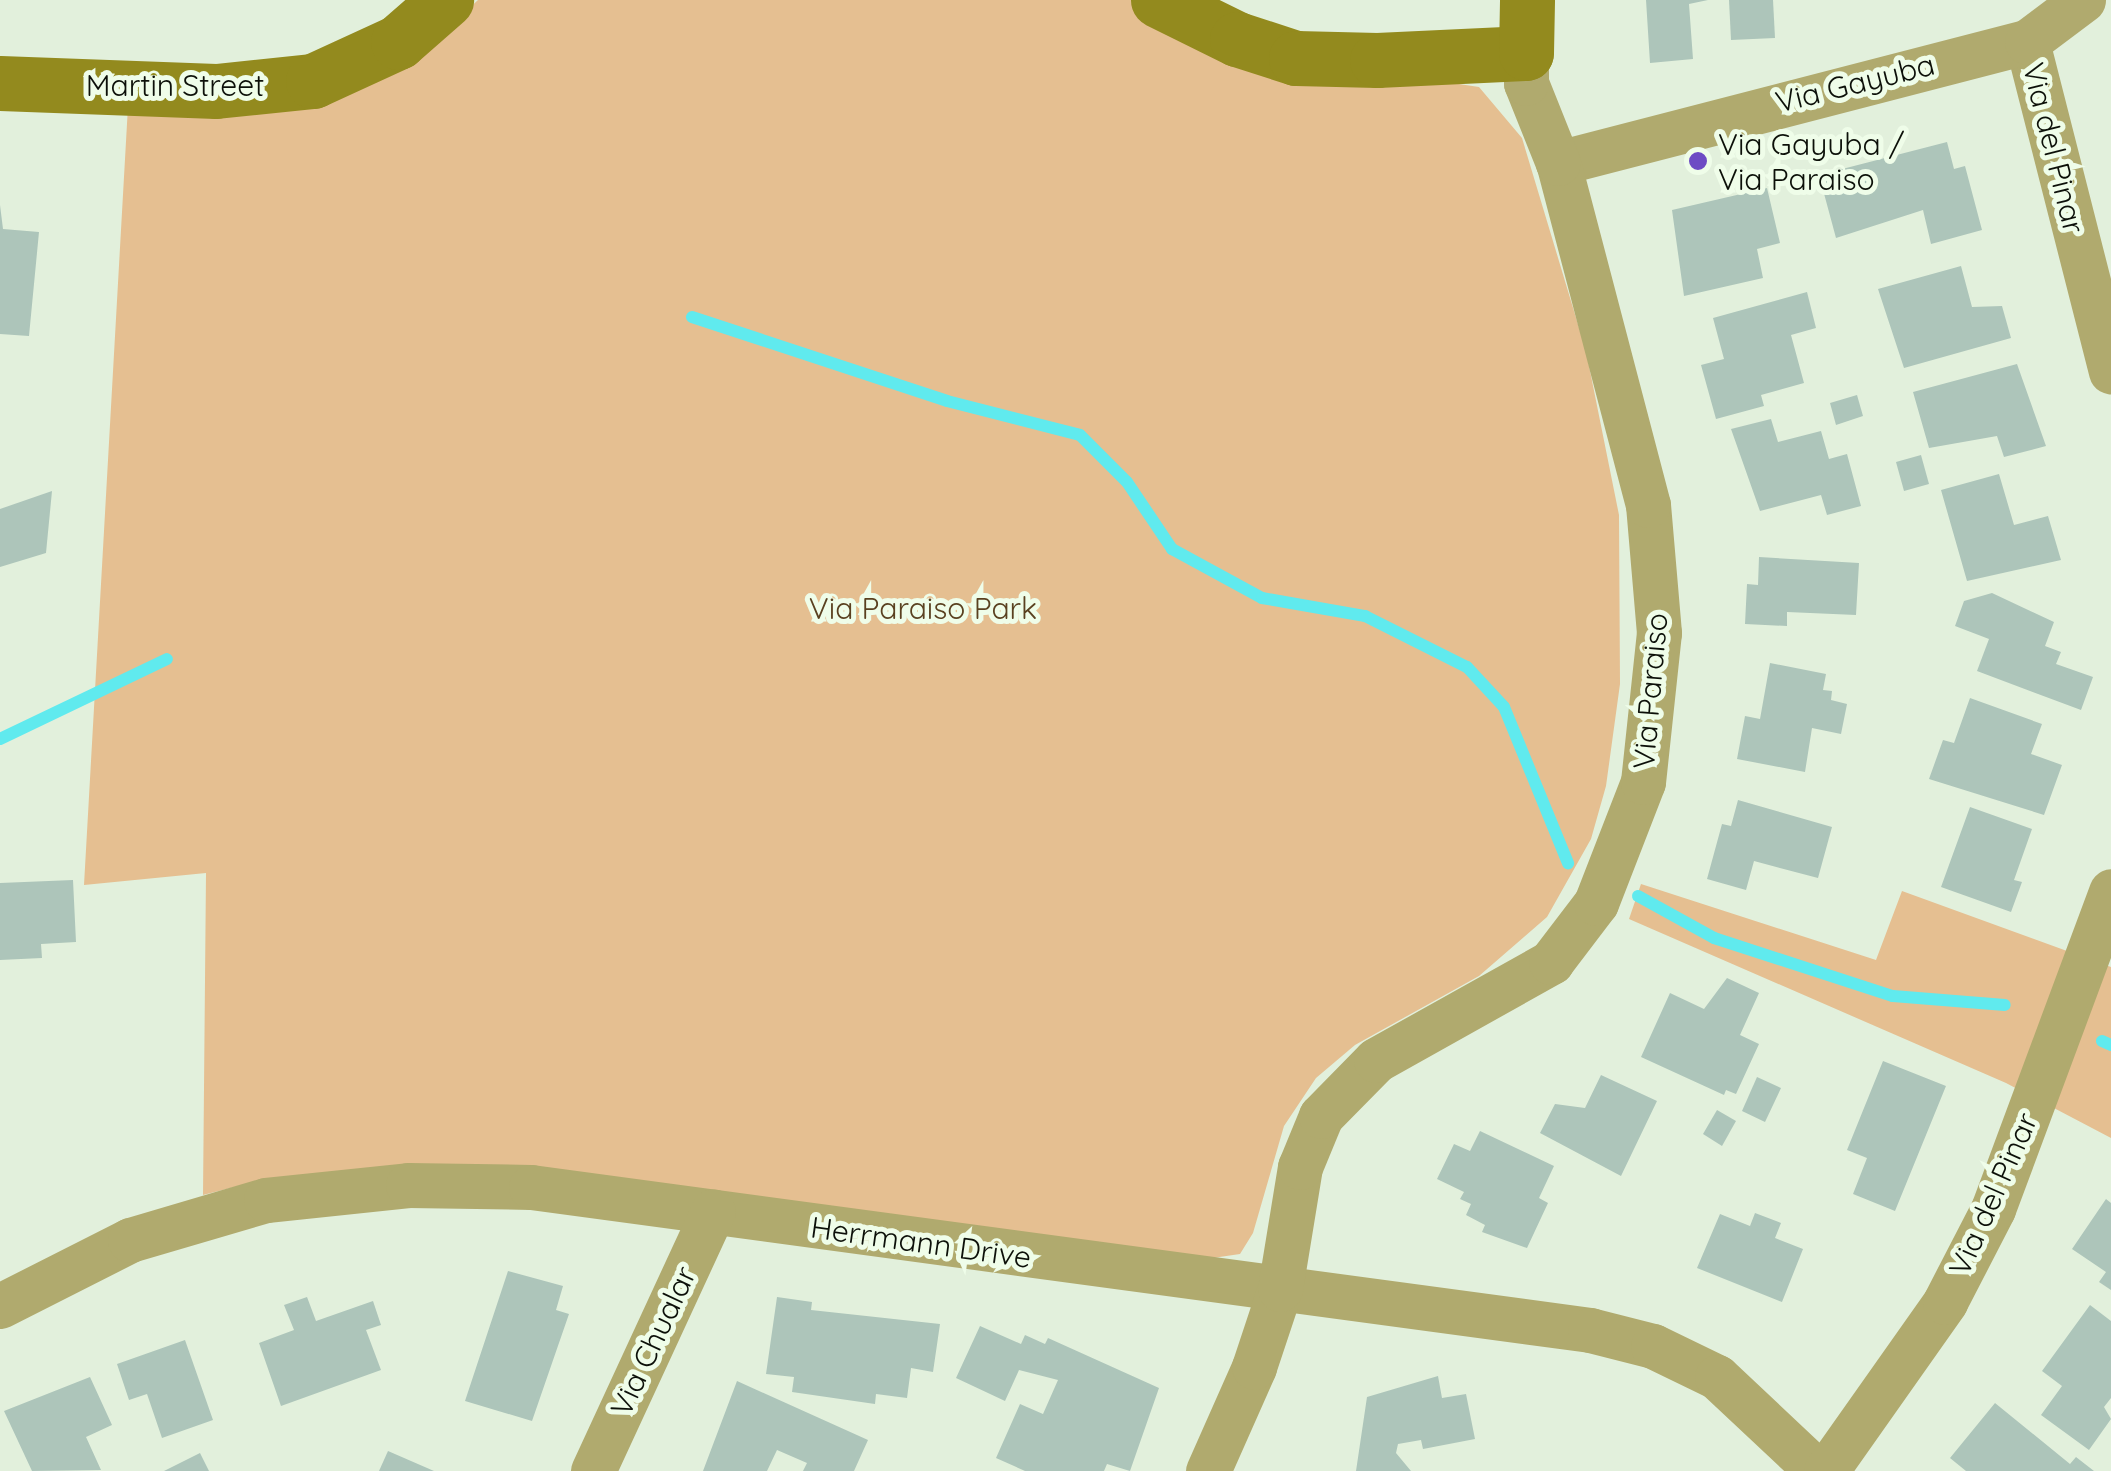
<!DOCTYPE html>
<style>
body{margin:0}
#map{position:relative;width:2111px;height:1471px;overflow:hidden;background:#e2f0dc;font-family:Quicksand,sans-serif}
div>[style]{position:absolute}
.green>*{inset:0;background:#e5bf91}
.stream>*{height:12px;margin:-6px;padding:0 6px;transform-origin:6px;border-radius:6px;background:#60eaee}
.building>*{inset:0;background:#adc5ba}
.street>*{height:45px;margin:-22.5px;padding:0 22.5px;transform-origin:22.5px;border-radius:22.5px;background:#b0aa6e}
.secondary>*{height:55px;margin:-27.5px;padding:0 27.5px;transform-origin:27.5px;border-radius:27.5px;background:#938a1e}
.dots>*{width:28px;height:28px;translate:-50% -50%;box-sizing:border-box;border:5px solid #effde9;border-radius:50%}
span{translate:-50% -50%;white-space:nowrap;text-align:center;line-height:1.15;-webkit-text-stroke:10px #effde9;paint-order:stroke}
.street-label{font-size:30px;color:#0c1009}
.poi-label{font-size:30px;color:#0c1009}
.left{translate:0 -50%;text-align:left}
.park-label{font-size:30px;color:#5a4120}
</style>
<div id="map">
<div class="green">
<i style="clip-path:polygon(478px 0,1131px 0,1211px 47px,1479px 87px,1522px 138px,1586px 351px,1619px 515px,1620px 684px,1606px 786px,1591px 839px,1547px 917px,1479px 976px,1355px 1045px,1316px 1078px,1284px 1126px,1253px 1233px,1240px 1254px,1206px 1259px,270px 1178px,203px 1195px,206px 873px,84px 885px,128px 106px,285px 102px,367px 86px,416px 58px)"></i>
<i style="clip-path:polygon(1641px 884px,1876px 960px,1902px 891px,2111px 967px,2111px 1138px,2006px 1083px,1629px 919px)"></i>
</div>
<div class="stream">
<i style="left:692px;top:317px;width:268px;rotate:18.2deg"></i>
<i style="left:947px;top:401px;width:137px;rotate:14.3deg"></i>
<i style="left:1080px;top:435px;width:66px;rotate:45deg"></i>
<i style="left:1127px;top:482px;width:81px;rotate:56.1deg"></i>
<i style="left:1172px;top:549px;width:102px;rotate:28.6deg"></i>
<i style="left:1262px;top:598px;width:105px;rotate:9.9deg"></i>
<i style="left:1365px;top:616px;width:114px;rotate:26.6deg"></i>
<i style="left:1467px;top:667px;width:54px;rotate:47.2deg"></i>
<i style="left:1504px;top:707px;width:169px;rotate:67.7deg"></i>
<i style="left:0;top:739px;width:185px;rotate:-25.6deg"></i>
<i style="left:1638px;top:896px;width:87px;rotate:28.9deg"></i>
<i style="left:1714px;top:938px;width:188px;rotate:18deg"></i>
<i style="left:1893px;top:996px;width:112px;rotate:4.6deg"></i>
<i style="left:2102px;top:1041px;width:10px;rotate:24deg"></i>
</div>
<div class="building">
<i style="clip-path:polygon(1646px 0,1708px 0,1689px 4px,1693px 59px,1650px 63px)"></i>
<i style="clip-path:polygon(1729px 0,1773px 0,1775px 38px,1731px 40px)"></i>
<i style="clip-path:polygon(1947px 142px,1954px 169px,1965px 166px,1982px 230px,1931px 244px,1923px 210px,1836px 238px,1819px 175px)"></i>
<i style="clip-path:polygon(1767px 188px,1780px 243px,1757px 249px,1763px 278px,1684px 296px,1672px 210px)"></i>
<i style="clip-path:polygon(0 205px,3px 229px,39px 232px,29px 336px,0 334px)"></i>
<i style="clip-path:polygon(1961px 266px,1972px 307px,2002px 306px,2011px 338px,1904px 368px,1878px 289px)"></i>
<i style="clip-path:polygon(1807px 292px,1816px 328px,1791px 335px,1804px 383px,1761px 395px,1764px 406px,1716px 419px,1701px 365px,1724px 359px,1713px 318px)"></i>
<i style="clip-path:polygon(2017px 364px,2046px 446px,2004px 457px,1997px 436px,1929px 448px,1913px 392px)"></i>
<i style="clip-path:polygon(1857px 395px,1863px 416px,1836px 425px,1830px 403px)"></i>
<i style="clip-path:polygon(1771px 419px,1778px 442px,1821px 431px,1829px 459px,1847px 454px,1861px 506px,1827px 515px,1821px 495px,1760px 511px,1731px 429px)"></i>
<i style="clip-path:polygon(1921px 455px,1929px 484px,1904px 491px,1896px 462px)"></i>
<i style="clip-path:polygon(1999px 474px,2014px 525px,2048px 516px,2061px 560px,1967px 581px,1941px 490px)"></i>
<i style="clip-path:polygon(52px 491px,46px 553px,0 567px,0 509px)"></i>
<i style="clip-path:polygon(1759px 557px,1859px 563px,1856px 615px,1787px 612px,1787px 626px,1745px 624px,1747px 584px,1758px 585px)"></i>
<i style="clip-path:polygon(1992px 593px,2054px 622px,2045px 646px,2061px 652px,2056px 664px,2093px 677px,2081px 710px,1977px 671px,1989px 639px,1955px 626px,1964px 601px)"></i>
<i style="clip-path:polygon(1770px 663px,1826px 674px,1823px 690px,1832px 691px,1831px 700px,1847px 704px,1841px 734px,1812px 728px,1805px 772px,1737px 759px,1745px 716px,1760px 719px)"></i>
<i style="clip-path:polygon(1970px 698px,2042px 724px,2031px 754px,2062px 765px,2044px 815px,1929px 779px,1943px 740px,1954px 743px)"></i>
<i style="clip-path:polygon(1738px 800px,1832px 827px,1818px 878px,1754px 861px,1746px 890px,1707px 879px,1722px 824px,1731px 826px)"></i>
<i style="clip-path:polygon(1970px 807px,2032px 829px,2014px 880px,2022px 882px,2011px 912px,1941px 887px)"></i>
<i style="clip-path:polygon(73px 880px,76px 942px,41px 944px,42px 958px,0 960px,0 883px)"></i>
<i style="clip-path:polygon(1727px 978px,1759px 993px,1740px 1035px,1759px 1044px,1736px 1094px,1726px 1090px,1724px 1095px,1641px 1057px,1670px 993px,1704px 1009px)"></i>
<i style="clip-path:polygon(1883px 1061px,1946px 1086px,1895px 1211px,1853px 1194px,1867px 1158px,1847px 1150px)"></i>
<i style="clip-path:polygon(1601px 1075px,1657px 1101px,1621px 1176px,1540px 1133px,1555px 1104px,1585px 1108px)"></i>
<i style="clip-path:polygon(1757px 1077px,1781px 1088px,1765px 1122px,1742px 1111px)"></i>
<i style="clip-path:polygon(1717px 1110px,1736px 1121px,1722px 1146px,1703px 1134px)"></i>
<i style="clip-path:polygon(1480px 1131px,1554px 1166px,1539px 1198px,1548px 1203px,1527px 1248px,1482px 1232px,1485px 1225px,1466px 1215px,1471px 1204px,1460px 1199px,1464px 1192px,1437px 1179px,1454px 1144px,1470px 1151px)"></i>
<i style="clip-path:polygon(2106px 1199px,2111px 1203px,2111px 1290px,2099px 1282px,2106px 1272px,2072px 1249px)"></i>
<i style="clip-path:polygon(1755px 1213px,1781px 1223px,1775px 1238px,1803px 1249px,1782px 1302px,1697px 1268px,1720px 1214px,1750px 1226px)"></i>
<i style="clip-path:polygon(508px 1271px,563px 1286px,556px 1310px,569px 1314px,532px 1421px,465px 1401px)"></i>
<i style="clip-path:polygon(307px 1297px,316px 1321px,373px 1301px,381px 1325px,366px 1330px,381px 1370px,281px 1406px,259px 1343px,294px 1330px,284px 1305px)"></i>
<i style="clip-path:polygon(777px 1297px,812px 1302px,811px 1310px,940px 1324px,933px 1372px,911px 1368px,907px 1398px,876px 1394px,875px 1404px,792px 1392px,794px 1377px,766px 1374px)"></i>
<i style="clip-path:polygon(2090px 1305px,2111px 1321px,2111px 1398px,2104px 1407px,2111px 1419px,2089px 1450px,2041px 1415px,2062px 1386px,2042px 1371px)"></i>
<i style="clip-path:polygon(980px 1326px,1021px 1344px,1025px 1335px,1045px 1344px,1048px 1338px,1159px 1388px,1130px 1471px,1107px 1464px,1104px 1471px,1025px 1471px,996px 1458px,1020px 1404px,1043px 1414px,1058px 1380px,1019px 1370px,1005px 1401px,956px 1378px)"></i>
<i style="clip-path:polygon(185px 1340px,213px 1420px,162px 1438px,147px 1394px,129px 1400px,117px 1364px)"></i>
<i style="clip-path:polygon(1438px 1376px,1442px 1398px,1466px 1394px,1475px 1439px,1423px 1449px,1421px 1440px,1398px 1444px,1396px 1453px,1411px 1471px,1356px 1471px,1367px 1397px)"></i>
<i style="clip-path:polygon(90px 1377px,112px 1425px,86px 1437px,101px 1470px,32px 1471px,4px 1411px)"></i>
<i style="clip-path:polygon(737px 1381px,868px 1440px,854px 1471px,803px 1471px,807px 1463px,777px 1450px,767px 1471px,703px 1471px)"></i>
<i style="clip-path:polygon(1995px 1403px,2070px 1464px,2076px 1457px,2094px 1471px,1966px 1471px,1950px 1458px)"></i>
<i style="clip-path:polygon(388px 1451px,434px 1471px,379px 1471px)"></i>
<i style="clip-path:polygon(200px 1453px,209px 1471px,164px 1471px)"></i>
</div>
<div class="street">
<i style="left:2027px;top:42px;width:340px;rotate:75.7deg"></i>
<i style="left:1558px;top:163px;width:484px;rotate:-14.5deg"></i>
<i style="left:2027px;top:42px;width:70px;rotate:-36.9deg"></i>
<i style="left:0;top:1306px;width:146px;rotate:-26.9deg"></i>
<i style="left:130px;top:1240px;width:142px;rotate:-16.4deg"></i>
<i style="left:266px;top:1200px;width:143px;rotate:-6deg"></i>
<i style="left:408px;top:1185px;width:123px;rotate:0.9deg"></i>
<i style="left:531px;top:1187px;width:1069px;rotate:7.69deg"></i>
<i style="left:1590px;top:1330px;width:65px;rotate:14.3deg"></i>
<i style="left:1653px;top:1346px;width:71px;rotate:25.8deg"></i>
<i style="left:1717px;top:1377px;width:137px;rotate:43.2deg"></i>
<i style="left:593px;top:1471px;width:286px;rotate:-65.2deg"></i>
<i style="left:1208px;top:1471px;width:114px;rotate:-66.1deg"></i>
<i style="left:1254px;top:1367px;width:82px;rotate:-71.6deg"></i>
<i style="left:1280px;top:1289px;width:124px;rotate:-80.7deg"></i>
<i style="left:1300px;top:1167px;width:55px;rotate:-67.6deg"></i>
<i style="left:1321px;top:1116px;width:78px;rotate:-45.5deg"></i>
<i style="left:1376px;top:1060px;width:201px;rotate:-29.2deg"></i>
<i style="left:1551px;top:962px;width:74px;rotate:-52.7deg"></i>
<i style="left:1596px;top:903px;width:130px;rotate:-68.8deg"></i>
<i style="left:1643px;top:782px;width:150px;rotate:-83.9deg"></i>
<i style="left:1659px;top:633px;width:128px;rotate:-94.9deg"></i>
<i style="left:1648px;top:505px;width:354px;rotate:-104.7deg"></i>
<i style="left:1558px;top:163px;width:86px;rotate:-111.8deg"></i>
<i style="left:1526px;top:83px;width:30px;rotate:-90deg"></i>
<i style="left:1826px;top:1471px;width:207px;rotate:-54.8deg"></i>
<i style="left:1945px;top:1302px;width:105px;rotate:-62.7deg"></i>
<i style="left:1993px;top:1209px;width:339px;rotate:-69.6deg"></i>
</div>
<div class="secondary">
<i style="left:1158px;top:0;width:88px;rotate:26.3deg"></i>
<i style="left:1237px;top:39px;width:62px;rotate:17.9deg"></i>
<i style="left:1296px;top:58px;width:81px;rotate:1.4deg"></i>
<i style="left:1377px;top:60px;width:149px;rotate:-2.7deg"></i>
<i style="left:1526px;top:53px;width:53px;rotate:-88.9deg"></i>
<i style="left:0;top:83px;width:216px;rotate:2.1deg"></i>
<i style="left:216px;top:91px;width:98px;rotate:-5.9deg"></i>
<i style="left:313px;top:81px;width:94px;rotate:-24.6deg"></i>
<i style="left:398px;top:42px;width:64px;rotate:-41.2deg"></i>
</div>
<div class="dots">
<i style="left:1698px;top:161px;background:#6d4bc4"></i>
</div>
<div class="street-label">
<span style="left:1855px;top:83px;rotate:-14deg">Via Gayuba</span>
<span style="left:175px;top:85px">Martin Street</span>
<span style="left:2054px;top:148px;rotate:76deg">Via del Pinar</span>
<span style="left:1650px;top:691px;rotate:-85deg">Via Paraiso</span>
<span style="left:1993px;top:1194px;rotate:-66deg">Via del Pinar</span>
<span style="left:921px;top:1242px;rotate:8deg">Herrmann Drive</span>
<span style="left:653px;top:1341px;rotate:-65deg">Via Chualar</span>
</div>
<div class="poi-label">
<span class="left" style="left:1718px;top:161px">Via Gayuba /<br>Via Paraiso</span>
</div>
<div class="park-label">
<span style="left:923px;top:608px">Via Paraiso Park</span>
</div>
</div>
